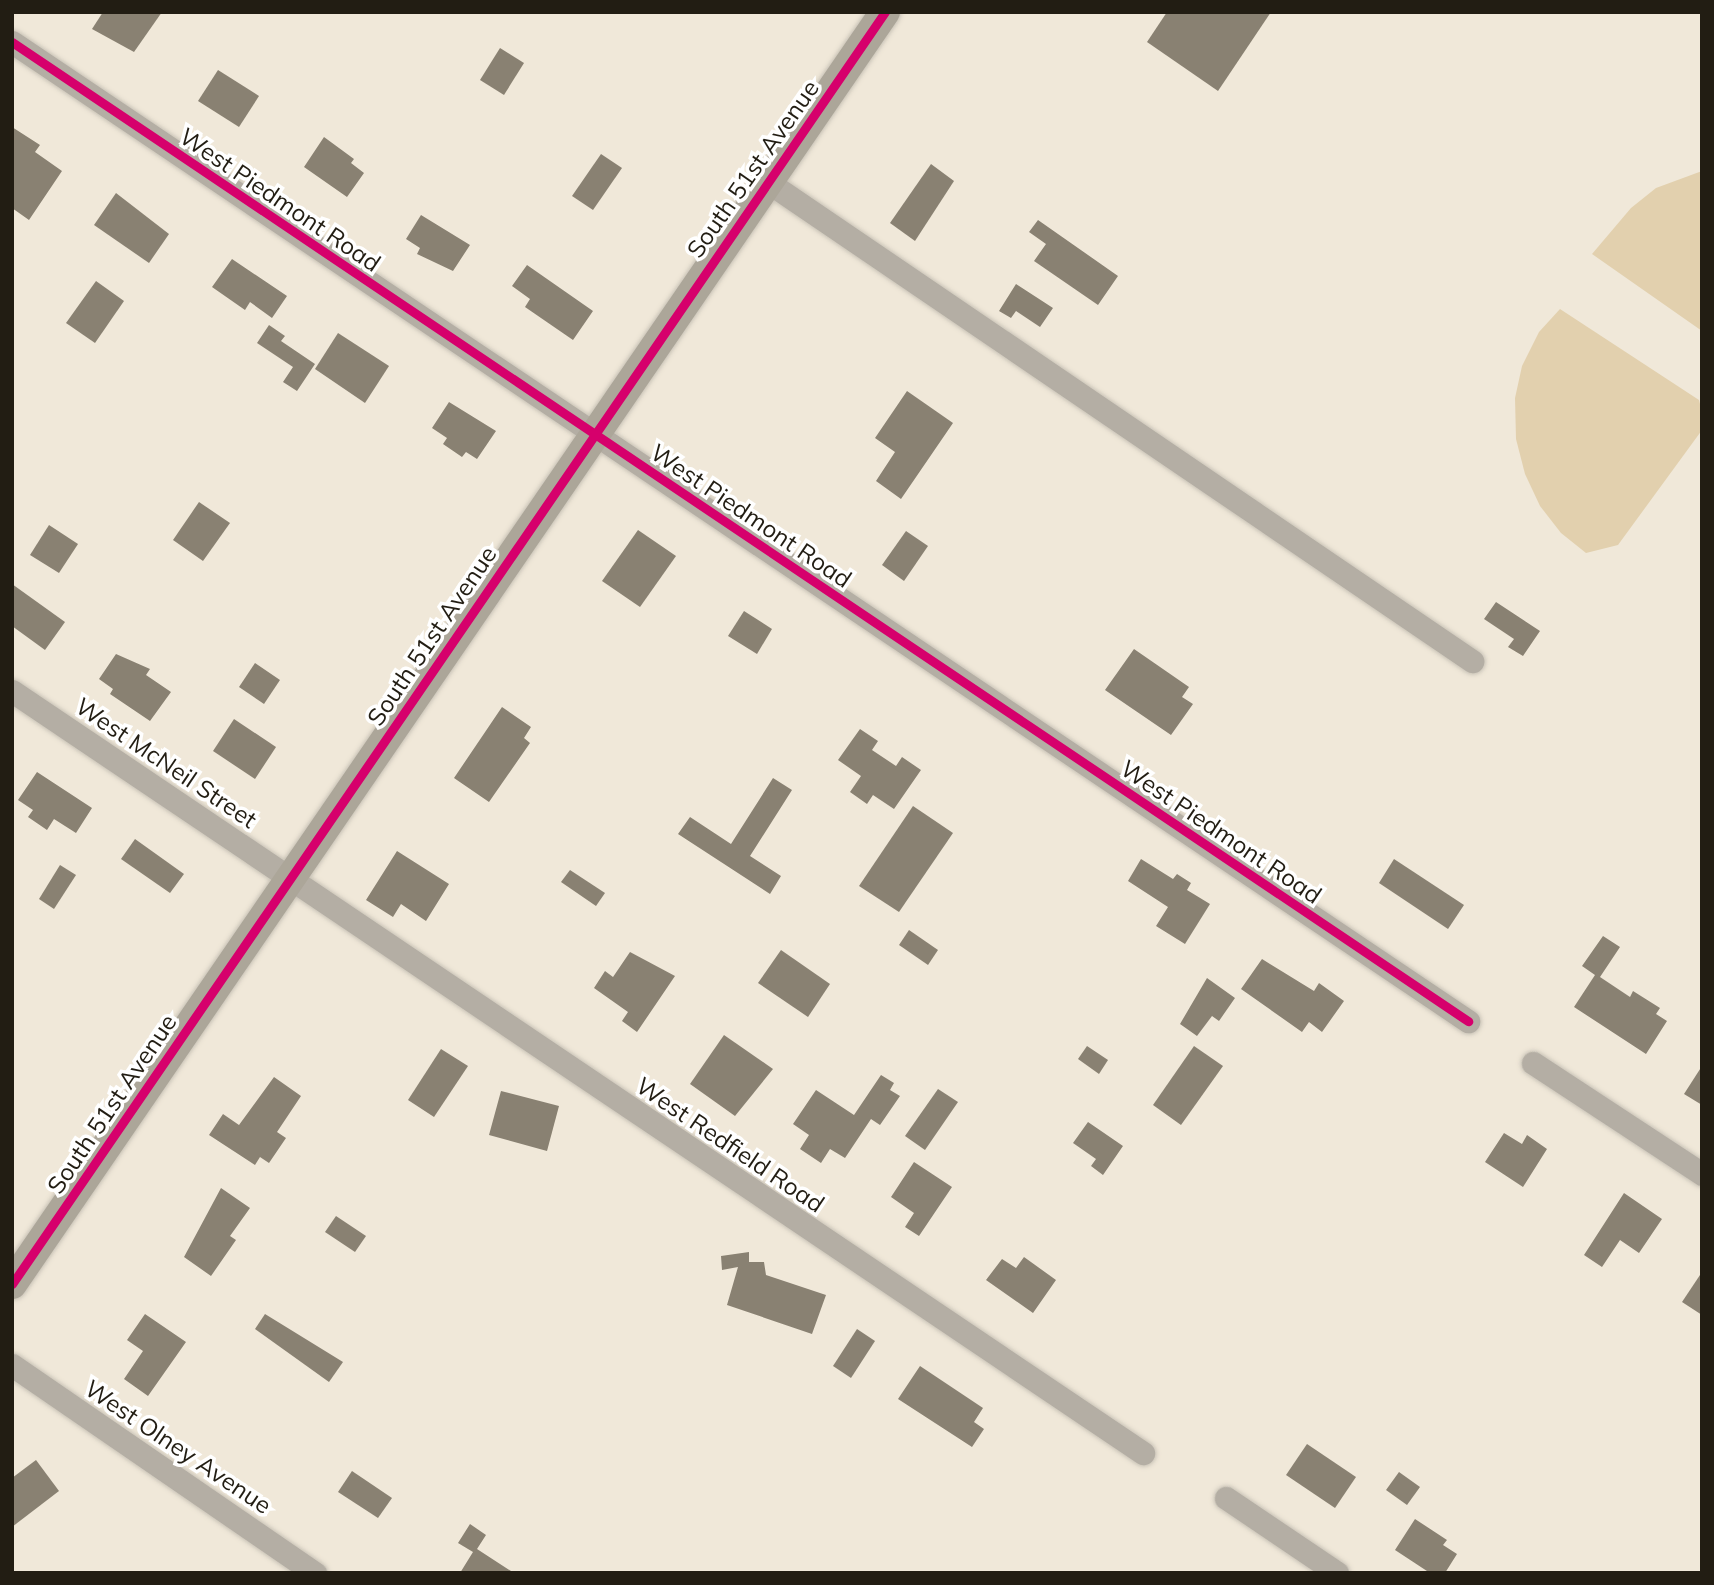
<!DOCTYPE html>
<style>
body{margin:0}
#map{position:relative;width:1714px;height:1585px;overflow:hidden;background:#f0e8d9;font-family:Mulish,sans-serif}
div>[style]{position:absolute}
.green>*{inset:0;background:#e2d0ae}
.building>*{inset:0;background:#898172}
.roads{filter:drop-shadow(0 0 2px #c9c3b7) drop-shadow(0 0 2px #c9c3b7)}
.minor>*{height:23px;margin:-11.5px;padding:0 11.5px;transform-origin:11.5px;border-radius:11.5px;background:#b4aea4}
.major>*{height:30px;margin:-15px;padding:0 15px;transform-origin:15px;border-radius:15px;background:#aca699}
.cycleway>*{height:9px;margin:-4.5px;padding:0 4.5px;transform-origin:4.5px;border-radius:4.5px;background:#d6006c}
span{translate:-50% -50%;white-space:nowrap;text-align:center;line-height:1.15;-webkit-text-stroke:7px #fff;paint-order:stroke}
.street-label{font-size:24px;color:#221d13}
.frame{position:absolute;inset:0;border:14px solid #221d13;pointer-events:none}
</style>
<div id="map">
<div class="green">
<i style="clip-path:polygon(1702px 171px,1702px 331px,1592px 254px,1631px 208px,1656px 188px)"></i>
<i style="clip-path:polygon(1560px 309px,1699px 400px,1702px 412px,1702px 430px,1618px 545px,1586px 553px,1561px 533px,1540px 506px,1525px 474px,1516px 439px,1515px 398px,1522px 366px,1539px 332px)"></i>
</div>
<div class="building">
<i style="clip-path:polygon(103px 12px,162px 12px,134px 52px,92px 29px)"></i>
<i style="clip-path:polygon(1167px 12px,1271px 12px,1218px 91px,1147px 42px)"></i>
<i style="clip-path:polygon(500px 48px,524px 63px,504px 95px,480px 80px)"></i>
<i style="clip-path:polygon(218px 70px,259px 96px,239px 127px,198px 101px)"></i>
<i style="clip-path:polygon(12px 127px,40px 145px,35px 152px,62px 171px,29px 220px,12px 208px)"></i>
<i style="clip-path:polygon(324px 137px,354px 159px,351px 163px,364px 173px,347px 197px,304px 167px)"></i>
<i style="clip-path:polygon(601px 154px,622px 168px,593px 210px,572px 196px)"></i>
<i style="clip-path:polygon(931px 164px,954px 181px,915px 241px,890px 223px)"></i>
<i style="clip-path:polygon(116px 193px,169px 234px,149px 263px,94px 225px)"></i>
<i style="clip-path:polygon(421px 215px,470px 245px,453px 271px,417px 254px,420px 248px,406px 239px)"></i>
<i style="clip-path:polygon(1038px 220px,1118px 276px,1098px 305px,1034px 261px,1046px 244px,1029px 232px)"></i>
<i style="clip-path:polygon(232px 259px,287px 296px,272px 318px,250px 302px,245px 310px,212px 287px)"></i>
<i style="clip-path:polygon(527px 265px,593px 311px,573px 340px,525px 307px,530px 299px,512px 286px)"></i>
<i style="clip-path:polygon(96px 281px,124px 301px,95px 343px,66px 323px)"></i>
<i style="clip-path:polygon(1016px 284px,1053px 308px,1040px 327px,1016px 311px,1011px 318px,999px 311px)"></i>
<i style="clip-path:polygon(269px 325px,285px 336px,281px 341px,315px 364px,297px 391px,283px 382px,293px 367px,257px 343px)"></i>
<i style="clip-path:polygon(338px 333px,389px 366px,365px 403px,315px 369px)"></i>
<i style="clip-path:polygon(907px 391px,953px 423px,901px 499px,876px 481px,895px 452px,875px 438px)"></i>
<i style="clip-path:polygon(449px 402px,496px 431px,477px 459px,466px 452px,462px 457px,443px 444px,447px 438px,432px 428px)"></i>
<i style="clip-path:polygon(199px 502px,230px 523px,203px 561px,173px 540px)"></i>
<i style="clip-path:polygon(49px 525px,78px 544px,59px 573px,30px 555px)"></i>
<i style="clip-path:polygon(638px 530px,676px 556px,640px 607px,602px 581px)"></i>
<i style="clip-path:polygon(906px 531px,928px 546px,904px 581px,882px 565px)"></i>
<i style="clip-path:polygon(12px 584px,65px 622px,45px 650px,12px 626px)"></i>
<i style="clip-path:polygon(1496px 602px,1540px 631px,1523px 656px,1508px 647px,1514px 639px,1484px 619px)"></i>
<i style="clip-path:polygon(744px 611px,772px 629px,757px 654px,728px 636px)"></i>
<i style="clip-path:polygon(1134px 649px,1189px 687px,1182px 697px,1193px 704px,1171px 735px,1105px 690px)"></i>
<i style="clip-path:polygon(116px 654px,150px 669px,146px 675px,171px 692px,150px 721px,110px 694px,113px 689px,99px 679px)"></i>
<i style="clip-path:polygon(255px 663px,280px 680px,264px 704px,239px 687px)"></i>
<i style="clip-path:polygon(502px 707px,531px 727px,524px 738px,530px 743px,489px 802px,454px 778px)"></i>
<i style="clip-path:polygon(234px 719px,276px 747px,255px 779px,213px 751px)"></i>
<i style="clip-path:polygon(860px 729px,878px 741px,872px 750px,896px 766px,902px 757px,921px 770px,894px 809px,873px 795px,867px 804px,850px 792px,861px 776px,838px 760px)"></i>
<i style="clip-path:polygon(37px 772px,92px 808px,76px 833px,54px 819px,47px 830px,28px 817px,33px 810px,18px 800px)"></i>
<i style="clip-path:polygon(773px 778px,792px 790px,750px 856px,781px 876px,770px 894px,678px 834px,690px 817px,731px 844px)"></i>
<i style="clip-path:polygon(913px 806px,953px 833px,899px 912px,859px 886px)"></i>
<i style="clip-path:polygon(135px 839px,184px 874px,170px 893px,121px 859px)"></i>
<i style="clip-path:polygon(397px 851px,449px 884px,426px 921px,401px 904px,393px 917px,366px 900px)"></i>
<i style="clip-path:polygon(1141px 859px,1173px 879px,1177px 874px,1191px 883px,1187px 890px,1210px 904px,1185px 944px,1156px 926px,1168px 907px,1128px 881px)"></i>
<i style="clip-path:polygon(1394px 859px,1464px 905px,1448px 929px,1379px 883px)"></i>
<i style="clip-path:polygon(60px 865px,76px 875px,54px 909px,39px 899px)"></i>
<i style="clip-path:polygon(570px 870px,605px 893px,596px 906px,561px 882px)"></i>
<i style="clip-path:polygon(909px 930px,938px 950px,928px 965px,899px 945px)"></i>
<i style="clip-path:polygon(1603px 936px,1620px 947px,1600px 977px,1630px 997px,1633px 991px,1660px 1008px,1656px 1014px,1667px 1021px,1646px 1054px,1574px 1007px,1595px 975px,1582px 966px)"></i>
<i style="clip-path:polygon(781px 950px,830px 984px,808px 1017px,758px 983px)"></i>
<i style="clip-path:polygon(630px 952px,675px 976px,637px 1032px,622px 1021px,628px 1012px,594px 988px,605px 971px,613px 977px)"></i>
<i style="clip-path:polygon(1262px 959px,1314px 991px,1319px 983px,1344px 1001px,1322px 1032px,1309px 1022px,1302px 1032px,1241px 989px)"></i>
<i style="clip-path:polygon(1207px 978px,1235px 998px,1219px 1021px,1212px 1016px,1197px 1036px,1180px 1024px)"></i>
<i style="clip-path:polygon(724px 1035px,773px 1069px,735px 1116px,690px 1084px)"></i>
<i style="clip-path:polygon(1087px 1046px,1108px 1060px,1099px 1074px,1078px 1059px)"></i>
<i style="clip-path:polygon(1194px 1046px,1223px 1066px,1181px 1125px,1153px 1105px)"></i>
<i style="clip-path:polygon(441px 1049px,468px 1066px,434px 1117px,408px 1100px)"></i>
<i style="clip-path:polygon(1702px 1066px,1702px 1105px,1684px 1094px)"></i>
<i style="clip-path:polygon(881px 1075px,894px 1083px,890px 1090px,900px 1096px,880px 1125px,871px 1119px,845px 1158px,830px 1149px,821px 1163px,800px 1149px,809px 1135px,793px 1124px,816px 1090px,854px 1115px)"></i>
<i style="clip-path:polygon(274px 1077px,301px 1096px,277px 1132px,286px 1138px,269px 1163px,260px 1157px,255px 1165px,209px 1135px,223px 1114px,239px 1125px)"></i>
<i style="clip-path:polygon(938px 1089px,958px 1102px,925px 1150px,905px 1136px)"></i>
<i style="clip-path:polygon(501px 1091px,559px 1106px,547px 1151px,489px 1135px)"></i>
<i style="clip-path:polygon(1088px 1122px,1123px 1146px,1103px 1175px,1091px 1166px,1096px 1159px,1073px 1143px)"></i>
<i style="clip-path:polygon(1504px 1133px,1522px 1144px,1527px 1135px,1547px 1149px,1523px 1187px,1485px 1162px)"></i>
<i style="clip-path:polygon(914px 1162px,952px 1187px,919px 1236px,905px 1227px,914px 1213px,891px 1197px)"></i>
<i style="clip-path:polygon(221px 1188px,250px 1208px,230px 1236px,236px 1240px,211px 1276px,184px 1257px)"></i>
<i style="clip-path:polygon(1624px 1193px,1662px 1219px,1639px 1253px,1620px 1240px,1602px 1267px,1584px 1255px)"></i>
<i style="clip-path:polygon(336px 1216px,366px 1236px,355px 1252px,325px 1232px)"></i>
<i style="clip-path:polygon(749px 1252px,749px 1262px,764px 1262px,766px 1275px,826px 1295px,812px 1334px,727px 1305px,738px 1267px,722px 1270px,721px 1256px)"></i>
<i style="clip-path:polygon(1024px 1257px,1056px 1280px,1033px 1313px,986px 1280px,1002px 1259px,1016px 1268px)"></i>
<i style="clip-path:polygon(1702px 1272px,1702px 1315px,1682px 1302px)"></i>
<i style="clip-path:polygon(145px 1314px,186px 1342px,148px 1396px,124px 1379px,143px 1351px,127px 1340px)"></i>
<i style="clip-path:polygon(265px 1314px,343px 1362px,329px 1382px,255px 1329px)"></i>
<i style="clip-path:polygon(857px 1329px,875px 1341px,851px 1378px,833px 1366px)"></i>
<i style="clip-path:polygon(920px 1366px,983px 1408px,974px 1422px,984px 1429px,972px 1447px,898px 1399px)"></i>
<i style="clip-path:polygon(1307px 1444px,1356px 1477px,1335px 1508px,1286px 1475px)"></i>
<i style="clip-path:polygon(36px 1460px,59px 1491px,12px 1527px,12px 1478px)"></i>
<i style="clip-path:polygon(352px 1471px,392px 1498px,378px 1518px,338px 1492px)"></i>
<i style="clip-path:polygon(1399px 1472px,1420px 1487px,1407px 1505px,1386px 1490px)"></i>
<i style="clip-path:polygon(1415px 1519px,1447px 1540px,1443px 1545px,1457px 1554px,1445px 1573px,1430px 1573px,1395px 1550px)"></i>
<i style="clip-path:polygon(470px 1524px,486px 1535px,477px 1549px,514px 1573px,460px 1573px,473px 1552px,458px 1543px)"></i>
</div>
<div class="roads">
<div class="minor">
<i style="left:12px;top:42px;width:1755px;rotate:33.92deg"></i>
<i style="left:768px;top:182px;width:852px;rotate:34.23deg"></i>
<i style="left:12px;top:691px;width:1364px;rotate:33.97deg"></i>
<i style="left:1533px;top:1063px;width:202px;rotate:33.3deg"></i>
<i style="left:12px;top:1365px;width:368px;rotate:34.5deg"></i>
<i style="left:1226px;top:1498px;width:134px;rotate:34deg"></i>
</div>
<div class="major">
<i style="left:12px;top:1284px;width:1543px;rotate:-55.54deg"></i>
</div>
</div>
<div class="cycleway">
<i style="left:12px;top:42px;width:1755px;rotate:33.92deg"></i>
<i style="left:12px;top:1284px;width:1543px;rotate:-55.54deg"></i>
</div>
<div class="street-label">
<span style="left:753px;top:169px;rotate:-55deg">South 51st Avenue</span>
<span style="left:280px;top:200px;rotate:34deg">West Piedmont Road</span>
<span style="left:751px;top:516px;rotate:34deg">West Piedmont Road</span>
<span style="left:432px;top:636px;rotate:-56deg">South 51st Avenue</span>
<span style="left:166px;top:763px;rotate:34deg">West McNeil Street</span>
<span style="left:1221px;top:832px;rotate:34deg">West Piedmont Road</span>
<span style="left:112px;top:1104px;rotate:-56deg">South 51st Avenue</span>
<span style="left:730px;top:1145px;rotate:34deg">West Redfield Road</span>
<span style="left:178px;top:1447px;rotate:34deg">West Olney Avenue</span>
</div>
<div class="frame"></div>
</div>
